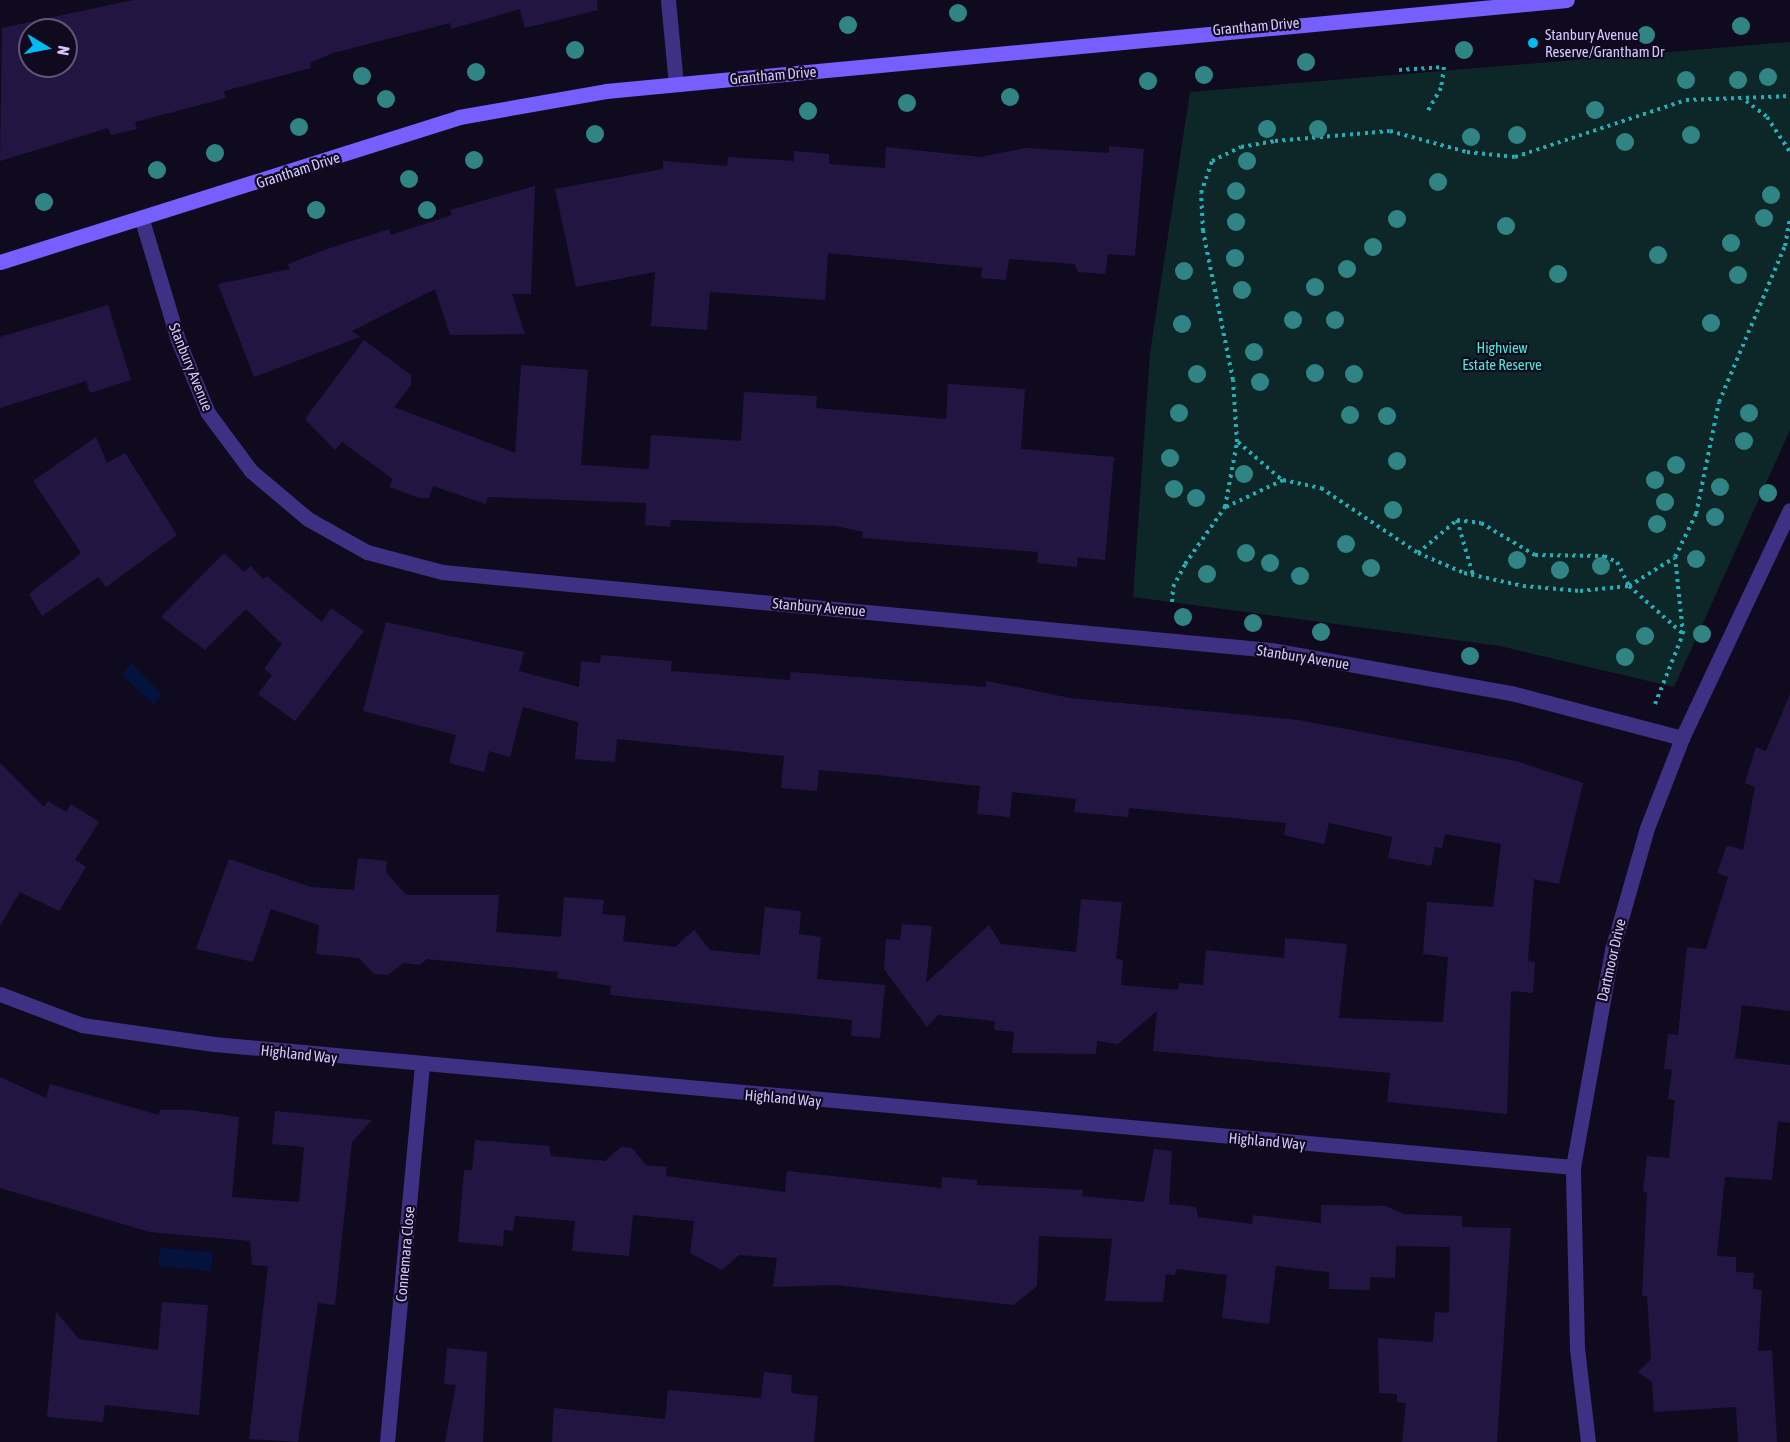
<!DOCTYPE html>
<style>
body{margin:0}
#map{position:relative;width:1790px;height:1442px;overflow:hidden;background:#100a1f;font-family:"Asap Condensed",sans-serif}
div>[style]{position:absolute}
.green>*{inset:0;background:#0d2729}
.water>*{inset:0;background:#04123e}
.building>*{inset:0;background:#231542}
.path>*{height:4px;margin-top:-2px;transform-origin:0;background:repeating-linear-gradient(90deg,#22afb9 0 3px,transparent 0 7.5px)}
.street>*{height:15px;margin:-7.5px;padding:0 7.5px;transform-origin:7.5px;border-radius:7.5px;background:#3e3183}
.secondary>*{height:15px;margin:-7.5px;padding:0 7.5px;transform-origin:7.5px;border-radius:7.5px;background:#775fff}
.trees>*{width:18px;height:18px;margin:-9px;border-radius:50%;background:#308584}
.dots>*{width:16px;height:16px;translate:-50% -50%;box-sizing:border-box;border:3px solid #100a1f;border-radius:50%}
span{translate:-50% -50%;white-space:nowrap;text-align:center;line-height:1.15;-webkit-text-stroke:4.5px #100a1f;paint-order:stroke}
.street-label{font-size:15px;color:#d5c8ff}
.poi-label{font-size:15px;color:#d5c8ff}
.left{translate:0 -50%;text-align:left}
.park-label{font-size:15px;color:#4ae9d6}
.north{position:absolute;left:18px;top:18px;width:60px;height:60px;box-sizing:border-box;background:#100a1f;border:2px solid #5f5679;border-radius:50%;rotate:100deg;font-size:16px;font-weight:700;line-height:24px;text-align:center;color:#d5c8ff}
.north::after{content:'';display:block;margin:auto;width:21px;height:27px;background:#00bcf3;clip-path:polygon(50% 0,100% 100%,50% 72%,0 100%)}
</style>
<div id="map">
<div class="green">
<i style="clip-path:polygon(1790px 42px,1790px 430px,1674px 687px,1500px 646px,1133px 597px,1150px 353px,1190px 92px)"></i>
</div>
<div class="water">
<i style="clip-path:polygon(131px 663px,162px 694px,154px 705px,122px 675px)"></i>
<i style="clip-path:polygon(160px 1248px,213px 1252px,211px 1271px,158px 1266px)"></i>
</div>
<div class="building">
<i style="clip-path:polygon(evenodd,133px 0,597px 0,598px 10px,525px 28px,520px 9px,451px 29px,450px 23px,333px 53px,310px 63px,311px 68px,224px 91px,226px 98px,135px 122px,137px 129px,111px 135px,108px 128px,0 161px,2px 28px,133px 0,30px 30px,66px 30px,66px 66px,30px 66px,30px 30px)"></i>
<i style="clip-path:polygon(1109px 146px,1144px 149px,1135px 256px,1108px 254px,1105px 274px,1078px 272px,1075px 264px,1009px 259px,1006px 280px,981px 278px,982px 268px,828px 253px,825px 300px,710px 292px,707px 330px,651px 326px,655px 272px,576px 287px,555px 189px,663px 169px,663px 161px,727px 166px,728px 157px,794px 161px,794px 151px,829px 154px,829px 164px,885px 168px,886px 147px,980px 157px,1026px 148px,1109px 153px)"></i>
<i style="clip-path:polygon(535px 186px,531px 294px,512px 294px,525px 334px,450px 335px,435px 289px,352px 331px,360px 337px,254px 377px,218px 284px,290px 269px,288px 264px,330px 248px,389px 229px,391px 235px,452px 215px,450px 210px)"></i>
<i style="clip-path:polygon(108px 305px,131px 380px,90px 393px,86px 381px,0 408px,0 337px)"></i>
<i style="clip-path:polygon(364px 340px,411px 375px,411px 385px,394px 407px,515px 453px,521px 365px,588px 370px,581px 465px,649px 469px,651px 435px,741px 441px,744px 392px,817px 396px,816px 408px,946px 419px,948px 384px,1025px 389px,1021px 449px,1114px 457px,1105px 560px,1078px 557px,1077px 567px,1037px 563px,1038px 552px,862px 538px,863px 532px,836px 526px,671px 520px,670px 527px,645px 525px,646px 503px,488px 497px,486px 504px,433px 486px,429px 498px,419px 498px,389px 487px,393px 479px,342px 442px,335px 450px,305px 419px)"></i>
<i style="clip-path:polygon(96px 437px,107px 463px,125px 453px,177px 535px,106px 587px,98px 577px,42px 616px,29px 594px,81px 553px,33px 481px)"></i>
<i style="clip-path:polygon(224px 553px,244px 572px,251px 566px,263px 579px,267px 576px,322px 622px,331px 608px,364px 631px,295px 721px,258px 694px,272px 675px,264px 669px,282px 644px,246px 609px,205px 650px,161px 617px)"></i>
<i style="clip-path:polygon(386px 622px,524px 652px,519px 671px,579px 687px,581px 661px,600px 663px,601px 655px,672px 661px,671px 671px,790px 680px,791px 672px,986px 687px,986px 681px,1070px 698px,1298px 720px,1516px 761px,1583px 783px,1559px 884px,1534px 879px,1528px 961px,1535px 962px,1533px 993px,1511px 991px,1507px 1114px,1387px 1102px,1390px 1073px,1153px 1051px,1157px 1011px,1118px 1044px,1097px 1041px,1096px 1054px,1012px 1053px,1014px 1032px,994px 1030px,995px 1021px,938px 1015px,927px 1027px,884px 969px,886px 939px,900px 940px,902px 924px,932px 926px,926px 983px,989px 925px,1001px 944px,1076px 952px,1081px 899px,1122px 902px,1116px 959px,1123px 960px,1121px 985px,1178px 990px,1179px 983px,1203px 985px,1206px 950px,1284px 958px,1285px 938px,1347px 944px,1339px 1018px,1443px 1022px,1448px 957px,1423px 954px,1427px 902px,1493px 907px,1501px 844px,1445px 834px,1442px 848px,1435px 847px,1431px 866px,1388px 858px,1392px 837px,1329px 823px,1324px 844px,1284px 835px,1286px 823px,1129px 808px,1128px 817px,1074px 812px,1076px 799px,1012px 792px,1010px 817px,977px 814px,980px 786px,877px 775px,819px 770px,817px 791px,781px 788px,784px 756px,617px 739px,615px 762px,575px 759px,578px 722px,523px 707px,510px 757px,489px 751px,484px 772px,449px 763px,456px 735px,363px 711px)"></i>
<i style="clip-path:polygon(1790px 694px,1790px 1011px,1742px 1005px,1735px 1058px,1790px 1065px,1790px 1123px,1778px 1121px,1772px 1180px,1725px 1177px,1717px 1256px,1736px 1257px,1736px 1272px,1754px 1273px,1753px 1289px,1762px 1290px,1758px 1351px,1772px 1350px,1777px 1442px,1738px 1442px,1736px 1407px,1654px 1412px,1652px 1382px,1638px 1372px,1651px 1359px,1647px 1296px,1642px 1296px,1647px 1192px,1643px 1192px,1647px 1156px,1669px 1158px,1675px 1100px,1668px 1099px,1672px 1070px,1664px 1069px,1668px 1034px,1678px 1035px,1687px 947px,1706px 949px,1728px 877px,1717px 873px,1727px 845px,1743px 850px,1755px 787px,1745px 783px,1756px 747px,1766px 751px)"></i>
<i style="clip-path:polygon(0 763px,44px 807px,48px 801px,66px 812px,71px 804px,99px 822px,75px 860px,86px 867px,59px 911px,20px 892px,0 926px)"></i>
<i style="clip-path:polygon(358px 858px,387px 861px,386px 872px,406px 895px,499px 895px,496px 932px,561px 937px,564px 897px,604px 900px,602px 914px,626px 916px,623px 941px,675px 947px,694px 930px,710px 950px,760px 955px,765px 907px,801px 911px,799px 934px,821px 937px,817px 979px,885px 985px,880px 1038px,851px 1036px,852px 1020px,610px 995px,611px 986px,557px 978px,558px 972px,427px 959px,420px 965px,403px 963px,388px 975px,374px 974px,359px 958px,316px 954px,319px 925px,271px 909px,253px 962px,196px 949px,229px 859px,311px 887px,354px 890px)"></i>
<i style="clip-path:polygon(0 1077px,46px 1098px,50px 1084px,159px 1115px,160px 1110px,190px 1110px,239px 1117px,232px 1197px,299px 1202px,304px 1147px,272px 1144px,275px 1111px,372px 1120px,352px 1142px,335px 1305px,318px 1303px,298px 1442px,249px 1439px,268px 1266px,252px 1265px,250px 1241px,150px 1232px,0 1188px)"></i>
<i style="clip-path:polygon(475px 1140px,549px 1146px,551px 1156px,605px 1161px,621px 1147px,632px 1148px,646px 1165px,667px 1167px,666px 1176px,785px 1192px,787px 1171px,941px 1188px,942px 1177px,977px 1180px,977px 1185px,1083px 1190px,1082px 1196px,1144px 1202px,1154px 1149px,1172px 1151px,1169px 1204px,1196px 1207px,1198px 1217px,1252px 1224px,1253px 1215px,1321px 1223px,1321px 1205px,1386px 1206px,1404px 1214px,1462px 1216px,1462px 1227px,1511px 1228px,1497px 1442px,1402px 1442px,1406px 1403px,1397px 1402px,1397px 1394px,1379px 1393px,1378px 1338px,1433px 1342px,1435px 1312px,1449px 1313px,1450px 1247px,1396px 1246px,1395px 1278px,1370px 1277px,1370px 1290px,1329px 1289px,1329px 1272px,1276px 1266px,1269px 1324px,1222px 1318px,1227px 1275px,1176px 1269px,1175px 1275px,1166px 1274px,1163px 1302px,1105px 1301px,1112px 1239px,1039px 1236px,1037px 1286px,1013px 1305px,835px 1285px,773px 1287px,777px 1258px,739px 1255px,722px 1270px,690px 1253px,694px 1221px,633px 1215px,629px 1256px,572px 1251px,575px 1221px,515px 1216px,513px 1231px,504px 1230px,503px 1246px,458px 1242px,464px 1170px,472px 1170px)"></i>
<i style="clip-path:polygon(162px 1302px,208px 1305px,199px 1415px,105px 1405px,103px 1422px,47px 1417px,56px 1312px,79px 1339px,158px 1350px)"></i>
<i style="clip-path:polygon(447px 1348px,487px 1352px,483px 1442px,445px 1442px,456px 1385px,444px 1384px)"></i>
<i style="clip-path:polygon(764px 1372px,792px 1375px,791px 1393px,818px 1396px,814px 1442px,552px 1442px,554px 1408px,665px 1419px,668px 1390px,761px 1398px)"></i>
</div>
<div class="path">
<i style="left:1399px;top:70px;width:45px;rotate:-3.8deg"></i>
<i style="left:1444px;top:67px;width:21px;rotate:98deg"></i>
<i style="left:1441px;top:88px;width:28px;rotate:120deg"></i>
<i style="left:1746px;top:101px;width:26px;rotate:37deg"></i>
<i style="left:1767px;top:117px;width:42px;rotate:56.7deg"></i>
<i style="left:1238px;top:442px;width:58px;rotate:40.8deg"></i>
<i style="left:1226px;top:507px;width:63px;rotate:-25.3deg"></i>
<i style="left:1283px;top:480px;width:39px;rotate:12deg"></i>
<i style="left:1321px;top:488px;width:117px;rotate:33.8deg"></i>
<i style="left:1418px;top:553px;width:50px;rotate:23.5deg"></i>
<i style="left:1464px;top:573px;width:60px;rotate:12.4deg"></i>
<i style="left:1523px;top:586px;width:57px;rotate:5deg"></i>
<i style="left:1580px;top:591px;width:49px;rotate:-5.8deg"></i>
<i style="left:1629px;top:586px;width:53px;rotate:-31.9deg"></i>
<i style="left:1457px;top:520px;width:24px;rotate:7deg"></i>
<i style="left:1481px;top:523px;width:63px;rotate:30.7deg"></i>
<i style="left:1535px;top:555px;width:69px;rotate:0.8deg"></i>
<i style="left:1604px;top:556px;width:14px;rotate:25deg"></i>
<i style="left:1617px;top:562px;width:27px;rotate:63deg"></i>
<i style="left:1629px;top:586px;width:72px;rotate:41.6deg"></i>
<i style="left:1418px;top:553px;width:51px;rotate:-40.2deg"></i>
<i style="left:1457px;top:520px;width:57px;rotate:73.8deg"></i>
<i style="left:1172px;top:602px;width:15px;rotate:-86deg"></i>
<i style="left:1173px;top:587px;width:26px;rotate:-62deg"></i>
<i style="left:1185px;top:564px;width:70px;rotate:-54.9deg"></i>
<i style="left:1225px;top:507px;width:66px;rotate:-79.5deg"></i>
<i style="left:1237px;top:442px;width:62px;rotate:-93.7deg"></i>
<i style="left:1233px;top:380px;width:152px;rotate:-101.4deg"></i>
<i style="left:1203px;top:231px;width:38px;rotate:-93deg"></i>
<i style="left:1201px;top:193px;width:34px;rotate:-71deg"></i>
<i style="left:1212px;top:161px;width:32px;rotate:-26deg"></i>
<i style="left:1241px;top:147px;width:35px;rotate:-10deg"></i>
<i style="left:1275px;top:141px;width:115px;rotate:-5deg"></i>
<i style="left:1390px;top:131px;width:80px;rotate:15.3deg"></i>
<i style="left:1467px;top:152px;width:48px;rotate:5.9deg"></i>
<i style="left:1515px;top:157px;width:180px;rotate:-18.4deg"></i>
<i style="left:1686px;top:100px;width:104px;rotate:-2.2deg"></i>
<i style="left:1655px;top:704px;width:75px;rotate:-68.2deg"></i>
<i style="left:1683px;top:634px;width:77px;rotate:-95.9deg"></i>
<i style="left:1675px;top:557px;width:48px;rotate:-64deg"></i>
<i style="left:1696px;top:514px;width:114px;rotate:-78.4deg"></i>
<i style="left:1719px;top:402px;width:169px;rotate:-67.1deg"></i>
<i style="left:1785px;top:246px;width:29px;rotate:-80deg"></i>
</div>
<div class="street">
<i style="left:668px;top:0;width:84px;rotate:84.6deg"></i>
<i style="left:142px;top:220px;width:125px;rotate:73.3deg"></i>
<i style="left:178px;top:340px;width:79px;rotate:67.7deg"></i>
<i style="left:208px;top:413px;width:72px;rotate:53.4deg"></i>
<i style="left:251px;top:471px;width:75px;rotate:40.1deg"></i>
<i style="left:308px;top:519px;width:68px;rotate:29.2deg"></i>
<i style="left:367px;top:552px;width:78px;rotate:14.9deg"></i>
<i style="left:442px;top:572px;width:833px;rotate:5.38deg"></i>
<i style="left:1271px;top:650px;width:244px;rotate:10.2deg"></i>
<i style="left:1511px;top:693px;width:177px;rotate:14.7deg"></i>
<i style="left:0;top:994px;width:88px;rotate:20.7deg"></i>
<i style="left:82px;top:1025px;width:133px;rotate:8.2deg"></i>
<i style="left:214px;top:1044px;width:1365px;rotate:5.17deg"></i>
<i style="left:387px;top:1442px;width:377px;rotate:-84.7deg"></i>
<i style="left:1588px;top:1442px;width:94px;rotate:-96.7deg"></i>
<i style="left:1577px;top:1349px;width:182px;rotate:-91.3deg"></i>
<i style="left:1573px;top:1167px;width:220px;rotate:-79.8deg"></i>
<i style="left:1612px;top:950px;width:127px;rotate:-74deg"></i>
<i style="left:1647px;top:828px;width:97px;rotate:-68.7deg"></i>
<i style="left:1682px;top:738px;width:252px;rotate:-64.7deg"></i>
</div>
<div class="secondary">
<i style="left:0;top:262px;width:481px;rotate:-17.5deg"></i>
<i style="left:459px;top:117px;width:149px;rotate:-10deg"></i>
<i style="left:606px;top:91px;width:965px;rotate:-5.41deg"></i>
</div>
<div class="trees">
<i style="left:958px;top:13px"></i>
<i style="left:848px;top:25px"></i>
<i style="left:1741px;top:26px"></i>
<i style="left:1646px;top:35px"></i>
<i style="left:575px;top:50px"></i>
<i style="left:1464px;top:50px"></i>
<i style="left:1306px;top:62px"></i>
<i style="left:476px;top:72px"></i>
<i style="left:1204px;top:75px"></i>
<i style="left:362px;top:76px"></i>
<i style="left:1768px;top:77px"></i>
<i style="left:1686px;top:80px"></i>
<i style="left:1738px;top:80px"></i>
<i style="left:1148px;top:81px"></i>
<i style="left:1010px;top:97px"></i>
<i style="left:386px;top:99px"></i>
<i style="left:907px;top:103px"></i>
<i style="left:1595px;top:110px"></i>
<i style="left:808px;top:111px"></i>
<i style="left:299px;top:127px"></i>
<i style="left:1267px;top:129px"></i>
<i style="left:1318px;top:129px"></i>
<i style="left:595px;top:134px"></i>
<i style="left:1517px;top:135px"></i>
<i style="left:1691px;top:135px"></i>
<i style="left:1471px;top:137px"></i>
<i style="left:1625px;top:142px"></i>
<i style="left:215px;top:153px"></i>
<i style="left:474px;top:160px"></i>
<i style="left:1247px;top:161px"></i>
<i style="left:157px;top:170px"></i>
<i style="left:409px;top:179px"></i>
<i style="left:1438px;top:182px"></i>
<i style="left:1236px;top:191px"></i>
<i style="left:1771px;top:195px"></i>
<i style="left:44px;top:202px"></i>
<i style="left:316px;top:210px"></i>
<i style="left:427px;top:210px"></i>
<i style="left:1764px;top:218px"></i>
<i style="left:1397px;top:219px"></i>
<i style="left:1236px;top:222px"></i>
<i style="left:1506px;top:226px"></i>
<i style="left:1731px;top:243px"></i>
<i style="left:1373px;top:247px"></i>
<i style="left:1658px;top:255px"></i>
<i style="left:1235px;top:258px"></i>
<i style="left:1347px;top:269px"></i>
<i style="left:1184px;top:271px"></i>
<i style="left:1558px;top:274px"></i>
<i style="left:1738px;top:275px"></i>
<i style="left:1315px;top:287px"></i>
<i style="left:1242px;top:290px"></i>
<i style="left:1293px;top:320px"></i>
<i style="left:1335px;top:320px"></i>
<i style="left:1711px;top:323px"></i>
<i style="left:1182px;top:324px"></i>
<i style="left:1254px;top:352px"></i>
<i style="left:1315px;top:373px"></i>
<i style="left:1197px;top:374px"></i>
<i style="left:1354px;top:374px"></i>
<i style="left:1260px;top:382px"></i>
<i style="left:1179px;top:413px"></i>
<i style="left:1749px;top:413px"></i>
<i style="left:1350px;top:415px"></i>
<i style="left:1387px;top:416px"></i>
<i style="left:1744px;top:441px"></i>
<i style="left:1170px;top:458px"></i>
<i style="left:1397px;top:461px"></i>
<i style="left:1676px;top:465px"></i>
<i style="left:1244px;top:474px"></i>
<i style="left:1655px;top:480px"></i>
<i style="left:1720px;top:487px"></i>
<i style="left:1174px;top:489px"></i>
<i style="left:1768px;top:493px"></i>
<i style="left:1196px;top:498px"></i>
<i style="left:1665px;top:502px"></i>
<i style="left:1393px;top:510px"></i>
<i style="left:1715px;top:517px"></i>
<i style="left:1657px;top:524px"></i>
<i style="left:1346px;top:544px"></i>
<i style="left:1246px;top:553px"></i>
<i style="left:1696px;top:559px"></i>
<i style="left:1517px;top:560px"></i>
<i style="left:1270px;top:563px"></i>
<i style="left:1601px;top:566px"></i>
<i style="left:1371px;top:568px"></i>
<i style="left:1560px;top:570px"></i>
<i style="left:1207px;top:574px"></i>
<i style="left:1300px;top:576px"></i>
<i style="left:1183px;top:617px"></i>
<i style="left:1253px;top:623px"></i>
<i style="left:1321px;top:632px"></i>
<i style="left:1702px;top:634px"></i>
<i style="left:1645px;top:636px"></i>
<i style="left:1470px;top:656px"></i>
<i style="left:1625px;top:657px"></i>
</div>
<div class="dots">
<i style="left:1533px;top:43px;background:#00bcf3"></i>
</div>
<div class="street-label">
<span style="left:1256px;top:26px;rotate:-5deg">Grantham Drive</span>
<span style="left:773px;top:75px;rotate:-5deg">Grantham Drive</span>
<span style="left:298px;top:170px;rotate:-18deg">Grantham Drive</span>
<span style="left:191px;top:367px;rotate:68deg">Stanbury Avenue</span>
<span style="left:819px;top:607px;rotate:5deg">Stanbury Avenue</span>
<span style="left:1303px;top:657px;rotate:9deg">Stanbury Avenue</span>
<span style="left:1611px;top:960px;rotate:-77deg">Dartmoor Drive</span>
<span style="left:299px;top:1054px;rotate:6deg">Highland Way</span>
<span style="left:783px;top:1098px;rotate:5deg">Highland Way</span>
<span style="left:1267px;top:1141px;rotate:5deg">Highland Way</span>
<span style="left:405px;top:1254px;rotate:-85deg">Connemara Close</span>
</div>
<div class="poi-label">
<span class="left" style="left:1545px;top:43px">Stanbury Avenue<br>Reserve/Grantham Dr</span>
</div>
<div class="park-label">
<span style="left:1502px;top:356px">Highview<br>Estate Reserve</span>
</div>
<div class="north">N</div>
</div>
